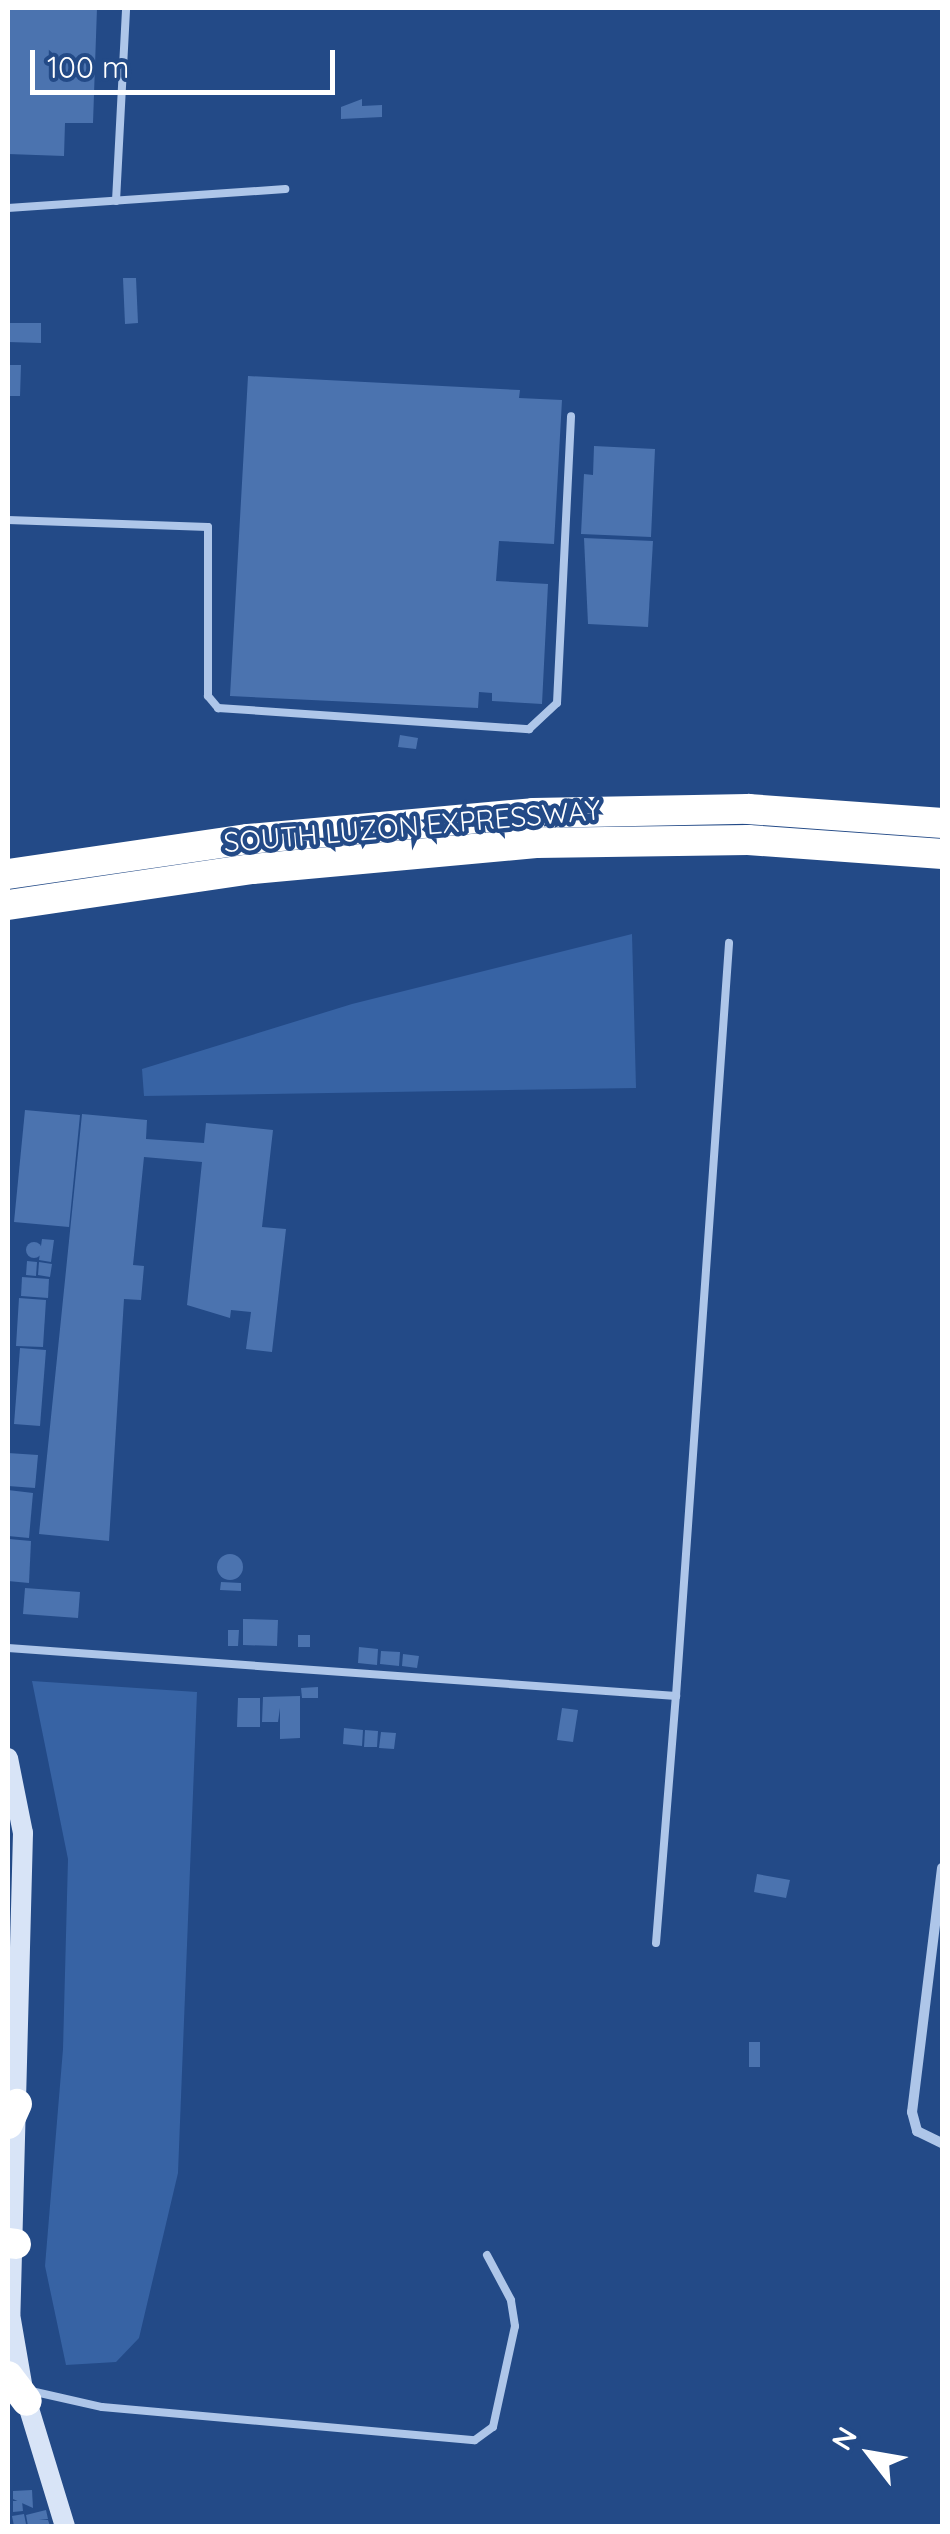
<!DOCTYPE html>
<style>
body{margin:0}
#map{position:relative;width:950px;height:2534px;overflow:hidden;background:#234a87;font-family:Quicksand,sans-serif}
div>[style]{position:absolute}
.green>*{inset:0;background:#3763a4}
.building>*{inset:0;background:#4b73af}
.round{border-radius:50%}
.service>*{height:8px;margin:-4px;padding:0 4px;transform-origin:4px;border-radius:4px;background:#aec6e9}
.minor>*{height:10px;margin:-5px;padding:0 5px;transform-origin:5px;border-radius:5px;background:#aec6e9}
.secondary>*{height:20px;margin:-10px;padding:0 10px;transform-origin:10px;border-radius:10px;background:#d8e4f7}
.motorway>*{height:30px;margin:-15px;padding:0 15px;transform-origin:15px;border-radius:15px;background:#fff}
span{translate:-50% -50%;white-space:nowrap;text-align:center;line-height:1.15;-webkit-text-stroke:9px #234a87;paint-order:stroke}
.street-label{font-size:28px;color:#fff}
.frame{position:absolute;inset:0;border:10px solid #fff;pointer-events:none}
.north{position:absolute;left:820px;top:2404px;width:100px;height:100px;-webkit-text-stroke:8px #234a87;paint-order:stroke;rotate:301deg;font-size:28px;font-weight:700;line-height:40px;text-align:center;color:#fff}
.north::after{content:'';display:block;margin:auto;width:35px;height:45px;background:#fff;clip-path:polygon(50% 0,100% 100%,50% 72%,0 100%)}
.scale{position:absolute;left:30px;top:50px;width:305px;height:45px;box-sizing:border-box;border:5px solid #fff;border-top:0;padding-left:12px;font-size:30px;line-height:35px;white-space:nowrap;color:#fff;-webkit-text-stroke:8px #234a87;paint-order:stroke}
</style>
<div id="map">
<div class="green">
<i style="clip-path:polygon(632px 934px,636px 1088px,144px 1096px,142px 1069px,352px 1004px)"></i>
<i style="clip-path:polygon(32px 1681px,197px 1692px,178px 2173px,139px 2338px,116px 2362px,66px 2365px,45px 2266px,63px 2049px,68px 1859px)"></i>
</div>
<div class="building">
<i style="clip-path:polygon(8px 8px,97px 8px,93px 123px,65px 123px,64px 156px,8px 154px)"></i>
<i style="clip-path:polygon(362px 99px,362px 106px,382px 105px,382px 117px,341px 119px,341px 107px)"></i>
<i style="clip-path:polygon(123px 278px,136px 278px,138px 323px,125px 324px)"></i>
<i style="clip-path:polygon(8px 323px,41px 323px,41px 343px,8px 342px)"></i>
<i style="clip-path:polygon(8px 365px,21px 365px,20px 396px,8px 396px)"></i>
<i style="clip-path:polygon(248px 376px,520px 390px,519px 398px,562px 400px,554px 544px,499px 541px,496px 581px,548px 584px,542px 704px,492px 701px,492px 693px,479px 692px,478px 708px,230px 696px)"></i>
<i style="clip-path:polygon(594px 446px,655px 449px,651px 537px,581px 534px,584px 474px,593px 475px)"></i>
<i style="clip-path:polygon(584px 538px,653px 541px,648px 627px,588px 624px)"></i>
<i style="clip-path:polygon(400px 735px,418px 738px,416px 749px,398px 747px)"></i>
<i style="clip-path:polygon(25px 1110px,80px 1115px,69px 1227px,14px 1222px)"></i>
<i style="clip-path:polygon(82px 1114px,147px 1120px,146px 1139px,204px 1143px,206px 1123px,273px 1130px,262px 1227px,286px 1229px,272px 1352px,246px 1349px,251px 1312px,231px 1310px,230px 1318px,187px 1305px,202px 1162px,144px 1157px,133px 1265px,144px 1266px,141px 1300px,124px 1299px,109px 1541px,39px 1534px)"></i>
<i style="clip-path:polygon(42px 1239px,54px 1240px,51px 1262px,39px 1260px)"></i>
<i class="round" style="left:26px;top:1242px;width:16px;height:16px"></i>
<i style="clip-path:polygon(27px 1261px,37px 1262px,36px 1276px,26px 1275px)"></i>
<i style="clip-path:polygon(39px 1262px,52px 1264px,50px 1277px,38px 1275px)"></i>
<i style="clip-path:polygon(22px 1277px,49px 1279px,48px 1298px,21px 1296px)"></i>
<i style="clip-path:polygon(19px 1298px,46px 1300px,43px 1347px,16px 1346px)"></i>
<i style="clip-path:polygon(20px 1348px,46px 1350px,40px 1426px,14px 1424px)"></i>
<i style="clip-path:polygon(8px 1453px,38px 1455px,35px 1488px,8px 1486px)"></i>
<i style="clip-path:polygon(8px 1490px,33px 1493px,29px 1538px,8px 1536px)"></i>
<i style="clip-path:polygon(9px 1539px,31px 1541px,29px 1583px,8px 1581px)"></i>
<i class="round" style="left:217px;top:1554px;width:26px;height:26px"></i>
<i style="clip-path:polygon(221px 1582px,241px 1583px,241px 1591px,220px 1590px)"></i>
<i style="clip-path:polygon(25px 1588px,80px 1592px,78px 1618px,23px 1614px)"></i>
<i style="clip-path:polygon(243px 1619px,278px 1620px,277px 1646px,243px 1645px)"></i>
<i style="clip-path:polygon(228px 1630px,239px 1630px,238px 1646px,228px 1646px)"></i>
<i style="clip-path:polygon(298px 1635px,310px 1635px,310px 1647px,298px 1647px)"></i>
<i style="clip-path:polygon(359px 1647px,378px 1649px,377px 1665px,358px 1663px)"></i>
<i style="clip-path:polygon(381px 1651px,400px 1652px,399px 1666px,380px 1664px)"></i>
<i style="clip-path:polygon(403px 1654px,419px 1656px,417px 1668px,402px 1666px)"></i>
<i style="clip-path:polygon(318px 1687px,318px 1698px,302px 1698px,301px 1688px)"></i>
<i style="clip-path:polygon(300px 1696px,300px 1738px,280px 1739px,280px 1708px,278px 1722px,262px 1722px,263px 1697px)"></i>
<i style="clip-path:polygon(238px 1698px,260px 1698px,260px 1727px,237px 1727px)"></i>
<i style="clip-path:polygon(562px 1708px,578px 1710px,573px 1742px,557px 1740px)"></i>
<i style="clip-path:polygon(344px 1728px,363px 1730px,362px 1746px,343px 1744px)"></i>
<i style="clip-path:polygon(365px 1730px,378px 1731px,377px 1747px,364px 1747px)"></i>
<i style="clip-path:polygon(381px 1732px,396px 1733px,394px 1749px,379px 1748px)"></i>
<i style="clip-path:polygon(757px 1874px,790px 1880px,786px 1898px,754px 1892px)"></i>
<i style="clip-path:polygon(749px 2042px,760px 2042px,760px 2067px,749px 2067px)"></i>
<i style="clip-path:polygon(32px 2490px,33px 2508px,13px 2499px,13px 2491px)"></i>
<i style="clip-path:polygon(13px 2501px,22px 2501px,23px 2511px,13px 2512px)"></i>
<i style="clip-path:polygon(46px 2510px,48px 2519px,39px 2520px,48px 2520px,50px 2526px,28px 2526px,26px 2515px)"></i>
<i style="clip-path:polygon(24px 2514px,26px 2524px,14px 2526px,12px 2516px)"></i>
</div>
<div class="service">
<i style="left:116px;top:201px;width:193px;rotate:-87deg"></i>
<i style="left:8px;top:208px;width:278px;rotate:-3.9deg"></i>
<i style="left:8px;top:520px;width:200px;rotate:2deg"></i>
<i style="left:208px;top:527px;width:169px;rotate:90deg"></i>
<i style="left:208px;top:696px;width:16px;rotate:50deg"></i>
<i style="left:218px;top:708px;width:312px;rotate:3.9deg"></i>
<i style="left:529px;top:729px;width:38px;rotate:-43deg"></i>
<i style="left:557px;top:703px;width:287px;rotate:-87.2deg"></i>
<i style="left:8px;top:1648px;width:670px;rotate:4.11deg"></i>
<i style="left:676px;top:1696px;width:755px;rotate:-85.97deg"></i>
<i style="left:656px;top:1943px;width:248px;rotate:-85.4deg"></i>
<i style="left:31px;top:2391px;width:73px;rotate:12.7deg"></i>
<i style="left:102px;top:2407px;width:374px;rotate:5.1deg"></i>
<i style="left:475px;top:2440px;width:22px;rotate:-36deg"></i>
<i style="left:493px;top:2427px;width:103px;rotate:-77.7deg"></i>
<i style="left:515px;top:2326px;width:26px;rotate:-99deg"></i>
<i style="left:511px;top:2300px;width:51px;rotate:-118.1deg"></i>
</div>
<div class="minor">
<i style="left:942px;top:1868px;width:246px;rotate:97deg"></i>
<i style="left:912px;top:2112px;width:20px;rotate:75deg"></i>
<i style="left:917px;top:2131px;width:28px;rotate:26deg"></i>
</div>
<div class="secondary">
<i style="left:8px;top:1758px;width:76px;rotate:78.7deg"></i>
<i style="left:23px;top:1833px;width:481px;rotate:91.5deg"></i>
<i style="left:10px;top:2314px;width:76px;rotate:80.2deg"></i>
<i style="left:23px;top:2389px;width:143px;rotate:73deg"></i>
</div>
<div class="motorway">
<i style="left:8px;top:874px;width:243px;rotate:-8.3deg"></i>
<i style="left:248px;top:839px;width:286px;rotate:-5.2deg"></i>
<i style="left:533px;top:813px;width:215px;rotate:-1.1deg"></i>
<i style="left:748px;top:809px;width:195px;rotate:4.1deg"></i>
<i style="left:8px;top:905px;width:247px;rotate:-8.4deg"></i>
<i style="left:252px;top:869px;width:285px;rotate:-5.2deg"></i>
<i style="left:536px;top:843px;width:212px;rotate:-0.8deg"></i>
<i style="left:748px;top:840px;width:195px;rotate:4.1deg"></i>
<i style="left:8px;top:2124px;width:22px;rotate:-66deg"></i>
<i style="left:8px;top:2243px;width:8px;rotate:7deg"></i>
<i style="left:8px;top:2376px;width:31px;rotate:53deg"></i>
</div>
<div class="street-label">
<span style="left:412px;top:826px;rotate:-5deg">SOUTH LUZON EXPRESSWAY</span>
</div>
<div class="frame"></div>
<div class="north">N</div>
<div class="scale">100 m</div>
</div>
